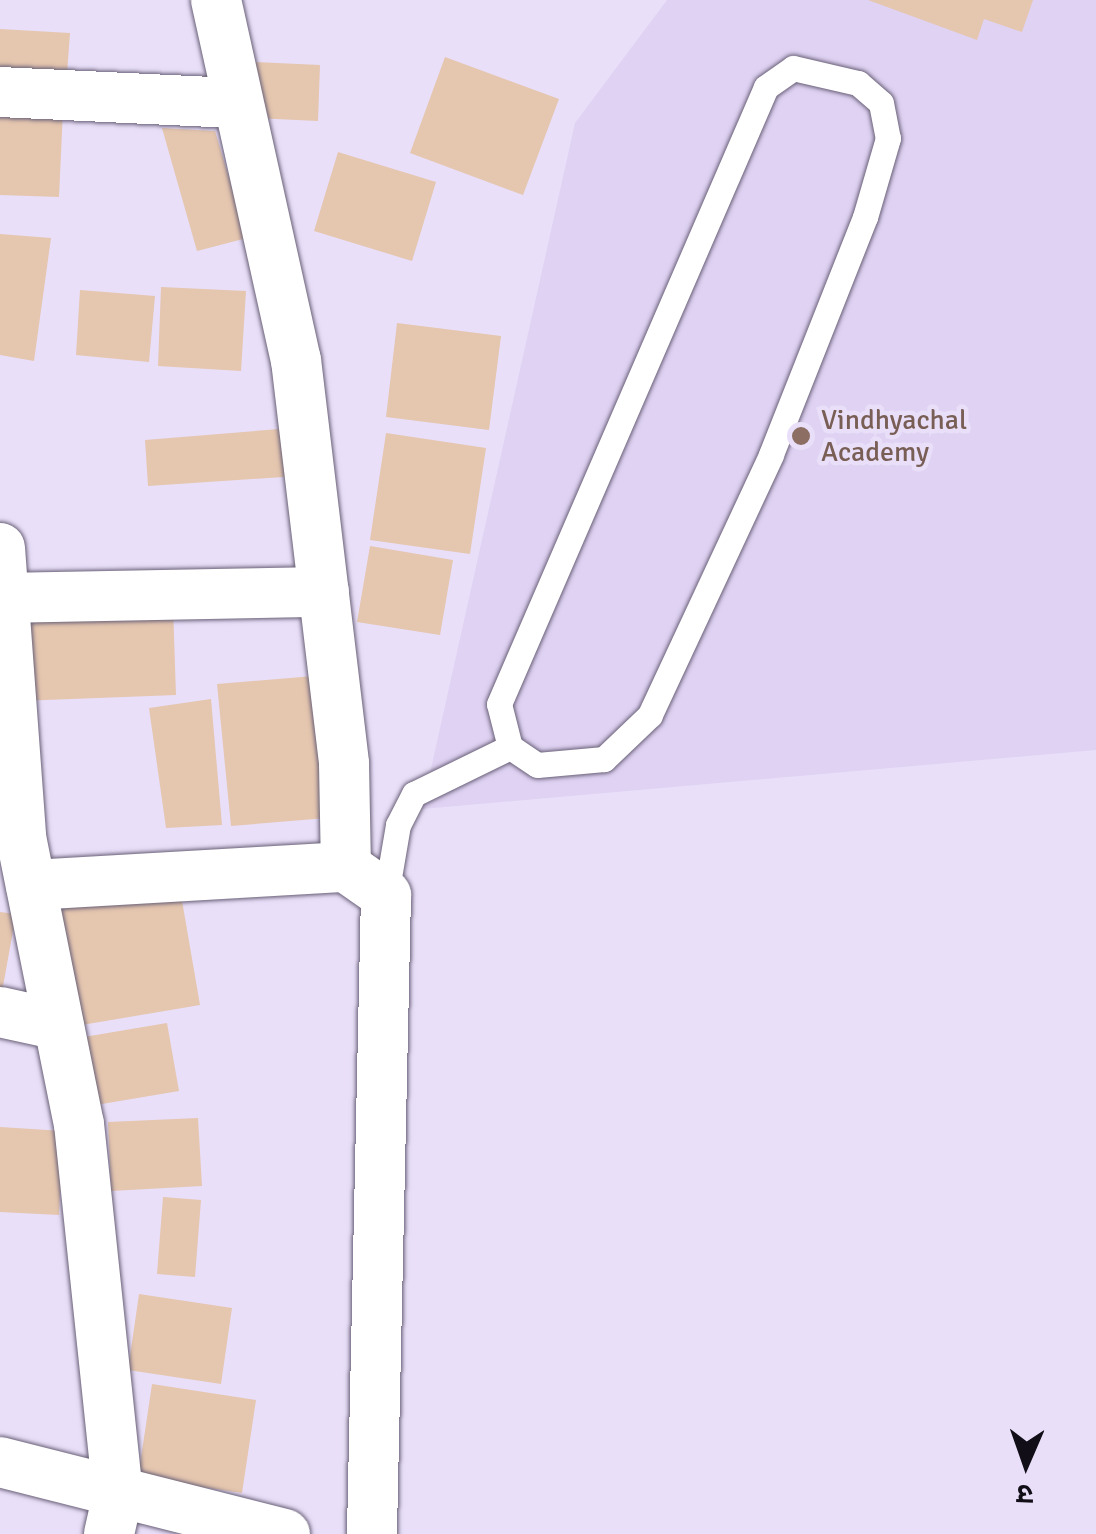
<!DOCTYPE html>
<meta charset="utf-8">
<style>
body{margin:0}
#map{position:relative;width:1096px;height:1534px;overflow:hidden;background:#e9dff9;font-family:Signika,"Noto Sans Devanagari",sans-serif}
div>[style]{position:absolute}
.built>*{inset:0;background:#dfd2f3}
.building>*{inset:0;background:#e5c6af}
.roads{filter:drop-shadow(0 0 2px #696077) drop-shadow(0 0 2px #696077)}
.lane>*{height:25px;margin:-12.5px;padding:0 12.5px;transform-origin:12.5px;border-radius:12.5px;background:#fff}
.street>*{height:50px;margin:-25px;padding:0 25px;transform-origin:25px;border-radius:25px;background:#fff}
.dots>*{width:28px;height:28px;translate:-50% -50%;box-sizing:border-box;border:5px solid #e9dff9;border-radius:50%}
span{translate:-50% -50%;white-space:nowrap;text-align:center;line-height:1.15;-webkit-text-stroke:9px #e9dff9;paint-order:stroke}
.education-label{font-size:28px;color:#785e54}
.left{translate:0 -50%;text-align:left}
.north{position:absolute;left:976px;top:1414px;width:100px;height:100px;-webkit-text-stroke:8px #e9dff9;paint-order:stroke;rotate:182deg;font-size:28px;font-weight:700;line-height:40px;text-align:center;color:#110e17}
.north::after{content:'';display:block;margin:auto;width:35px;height:45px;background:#110e17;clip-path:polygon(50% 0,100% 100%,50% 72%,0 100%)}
</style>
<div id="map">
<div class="built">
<i style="clip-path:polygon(667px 0,1096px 0,1096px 750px,422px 809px,575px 123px)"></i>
</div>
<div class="building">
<i style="clip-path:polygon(868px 0,1033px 0,1022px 32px,984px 19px,977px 40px)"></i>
<i style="clip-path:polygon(0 29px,70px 33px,66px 87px,0 84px)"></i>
<i style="clip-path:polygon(445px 57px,559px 99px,523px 195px,410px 153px)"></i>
<i style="clip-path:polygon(255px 62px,320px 65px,318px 121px,252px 118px)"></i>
<i style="clip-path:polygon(0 110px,63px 110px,59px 197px,0 195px)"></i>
<i style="clip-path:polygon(162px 128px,215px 131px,247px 238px,197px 251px)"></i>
<i style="clip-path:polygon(338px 152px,436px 182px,412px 261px,314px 231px)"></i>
<i style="clip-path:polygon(0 234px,51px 238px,34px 361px,0 355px)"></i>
<i style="clip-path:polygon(161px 287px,246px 291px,241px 371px,158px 366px)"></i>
<i style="clip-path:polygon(80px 290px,155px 296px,149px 362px,76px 355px)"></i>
<i style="clip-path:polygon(397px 323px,501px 336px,489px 430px,386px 417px)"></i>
<i style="clip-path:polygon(291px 428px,298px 476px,148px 486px,145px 440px)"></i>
<i style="clip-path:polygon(386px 433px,486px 448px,470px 554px,370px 540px)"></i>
<i style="clip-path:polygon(370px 546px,453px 560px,440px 635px,357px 622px)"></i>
<i style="clip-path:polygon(173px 606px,176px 695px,19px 701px,16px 612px)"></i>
<i style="clip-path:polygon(314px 676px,327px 818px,231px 826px,217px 684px)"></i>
<i style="clip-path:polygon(211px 699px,222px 825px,166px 828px,149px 708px)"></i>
<i style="clip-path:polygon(180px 889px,200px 1005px,76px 1026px,56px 910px)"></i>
<i style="clip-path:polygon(0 912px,16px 914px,2px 992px,0 991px)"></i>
<i style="clip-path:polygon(167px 1023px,179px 1091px,90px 1106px,78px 1038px)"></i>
<i style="clip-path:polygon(198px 1118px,202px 1186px,111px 1191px,108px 1122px)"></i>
<i style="clip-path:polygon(0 1127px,63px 1131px,59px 1215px,0 1212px)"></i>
<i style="clip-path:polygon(163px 1197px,201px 1200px,195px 1277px,157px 1274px)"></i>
<i style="clip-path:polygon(139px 1294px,232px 1308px,221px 1384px,128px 1370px)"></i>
<i style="clip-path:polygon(152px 1384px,256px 1400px,242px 1493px,138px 1478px)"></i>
</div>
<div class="roads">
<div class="lane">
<i style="left:793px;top:68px;width:67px;rotate:13deg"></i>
<i style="left:858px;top:83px;width:30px;rotate:41deg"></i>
<i style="left:881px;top:103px;width:36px;rotate:79deg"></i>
<i style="left:888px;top:138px;width:82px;rotate:106.2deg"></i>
<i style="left:865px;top:217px;width:256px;rotate:111.6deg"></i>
<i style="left:771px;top:455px;width:287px;rotate:115deg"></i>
<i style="left:650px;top:715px;width:64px;rotate:136.3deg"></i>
<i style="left:604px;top:759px;width:67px;rotate:174.9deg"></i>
<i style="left:537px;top:765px;width:32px;rotate:-146deg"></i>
<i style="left:510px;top:747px;width:44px;rotate:-104.3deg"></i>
<i style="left:499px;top:704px;width:672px;rotate:-66.6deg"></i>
<i style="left:766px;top:87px;width:33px;rotate:-35deg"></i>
<i style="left:386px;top:895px;width:71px;rotate:-80.3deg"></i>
<i style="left:398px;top:825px;width:35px;rotate:-63deg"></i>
<i style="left:414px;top:794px;width:107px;rotate:-26.1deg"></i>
</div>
<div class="street">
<i style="left:216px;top:0;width:369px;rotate:77.5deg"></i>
<i style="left:296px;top:360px;width:407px;rotate:83.2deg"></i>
<i style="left:344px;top:764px;width:103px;rotate:88.9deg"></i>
<i style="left:346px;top:867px;width:49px;rotate:35deg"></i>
<i style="left:386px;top:895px;width:639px;rotate:91.26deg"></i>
<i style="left:0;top:92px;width:236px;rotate:2.7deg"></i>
<i style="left:0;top:548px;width:290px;rotate:85.8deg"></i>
<i style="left:4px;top:598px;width:320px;rotate:-1.1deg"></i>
<i style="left:0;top:823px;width:25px;rotate:34deg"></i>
<i style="left:21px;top:837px;width:293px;rotate:78.6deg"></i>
<i style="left:79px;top:1124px;width:372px;rotate:84deg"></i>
<i style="left:118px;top:1494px;width:41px;rotate:102.7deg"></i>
<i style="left:31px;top:885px;width:316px;rotate:-3.3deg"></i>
<i style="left:0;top:1012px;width:60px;rotate:12.4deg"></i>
<i style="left:0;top:1462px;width:294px;rotate:14.2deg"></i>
</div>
</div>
<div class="dots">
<i style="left:801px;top:436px;background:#8d6e63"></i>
</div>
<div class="education-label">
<span class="left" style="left:821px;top:436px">Vindhyachal<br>Academy</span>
</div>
<div class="north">उ</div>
</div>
